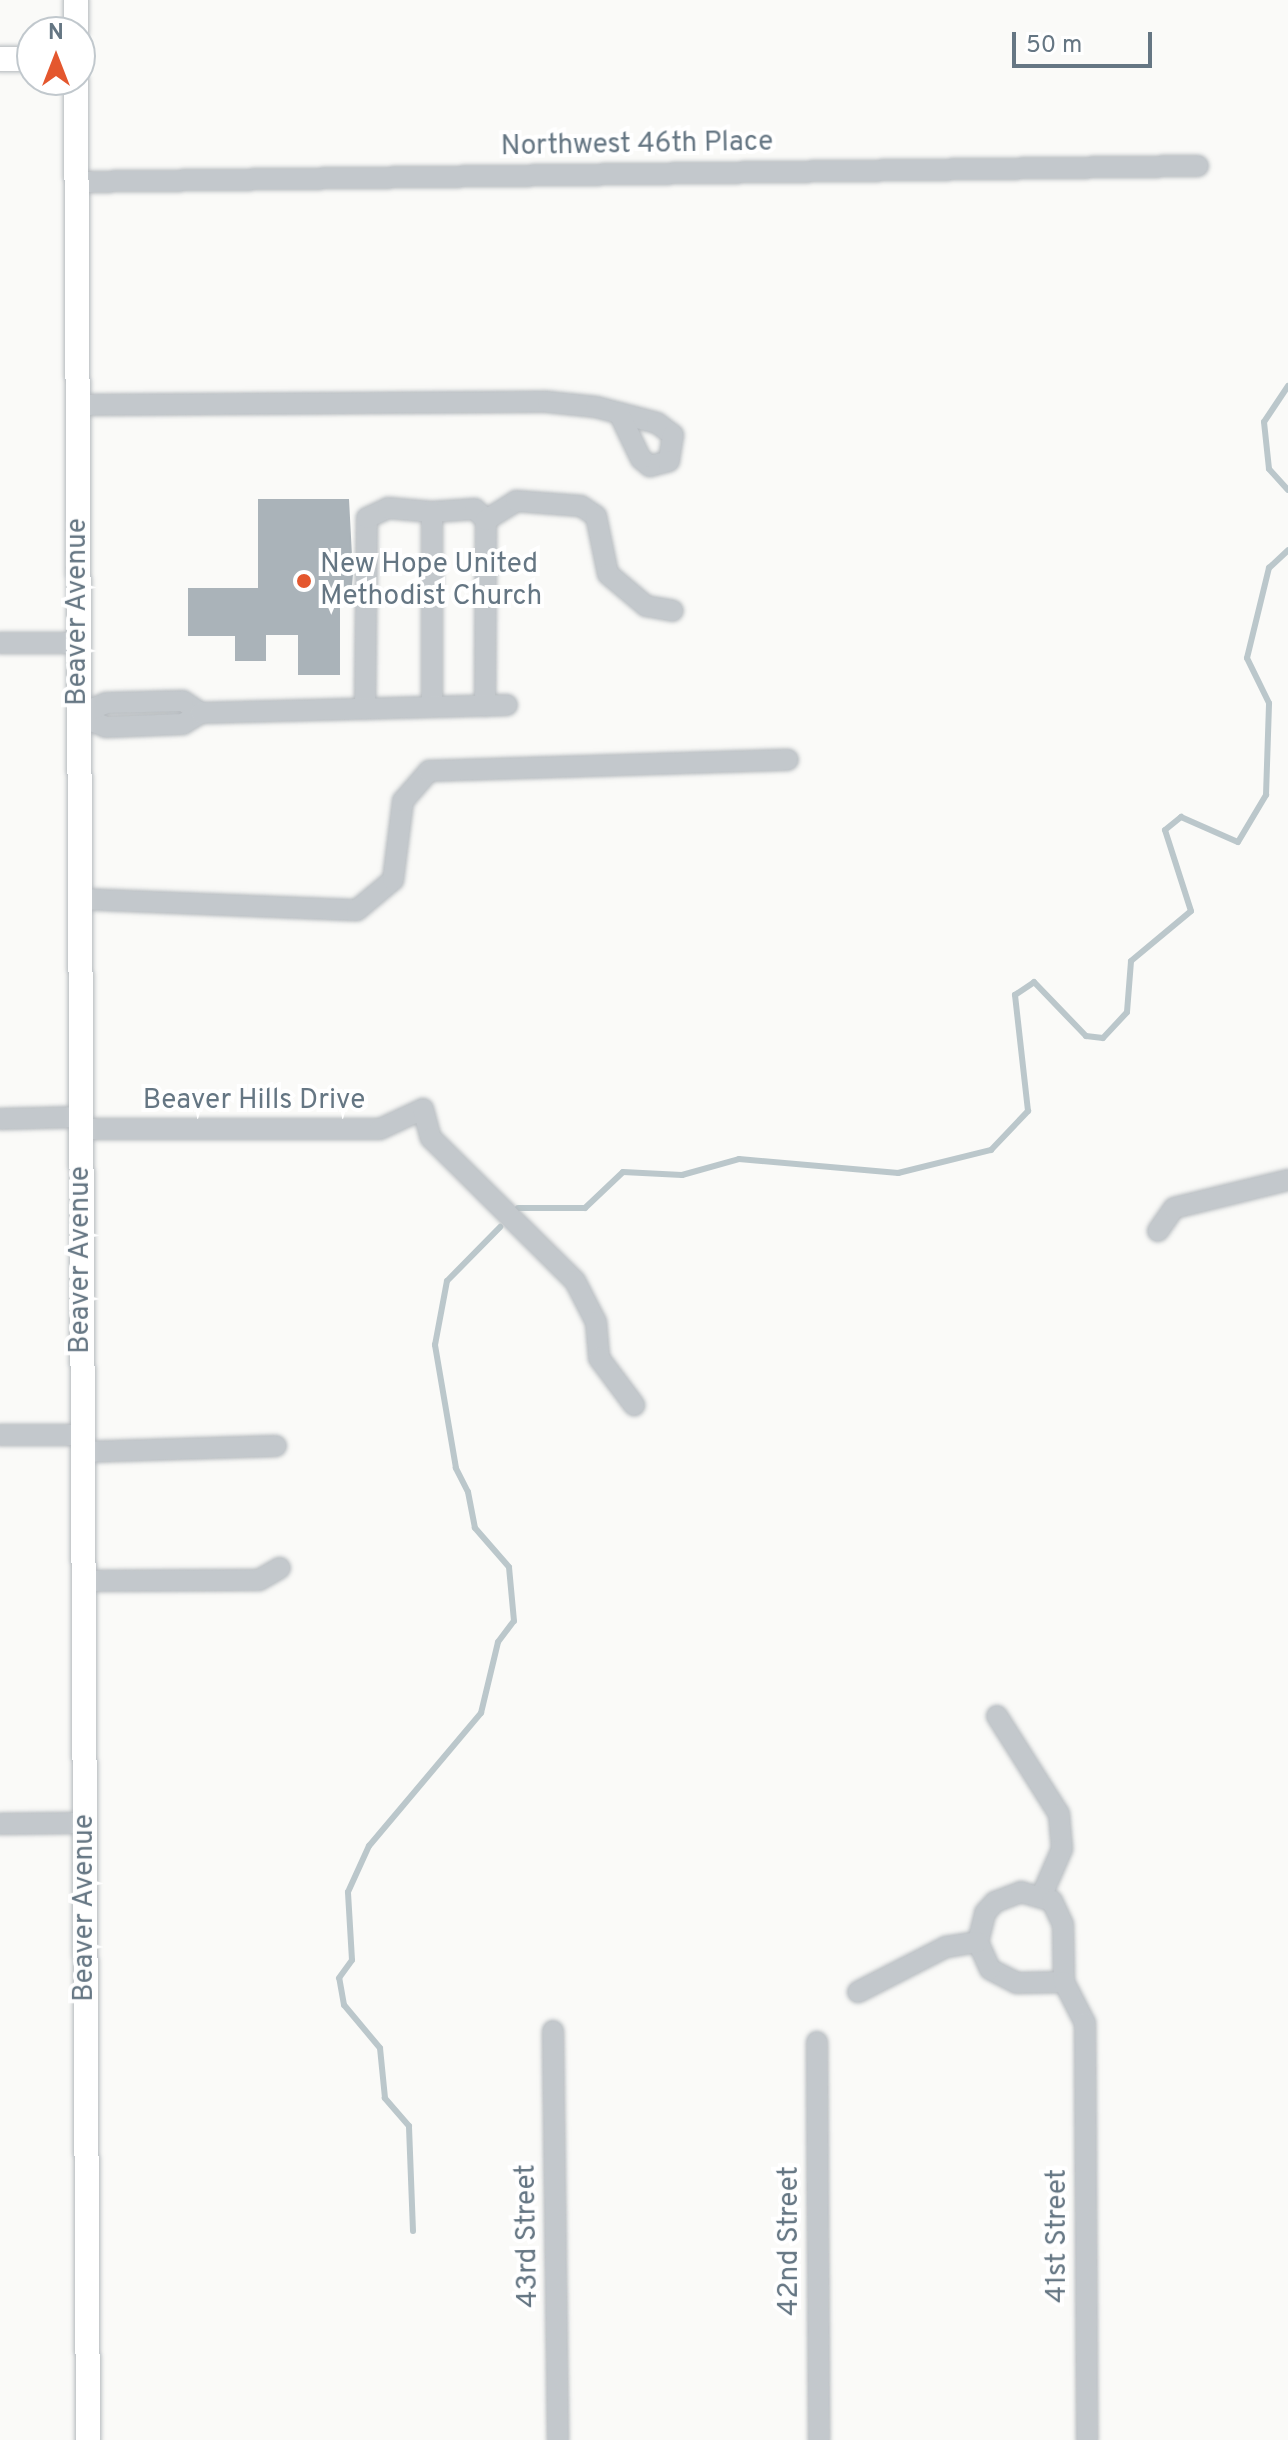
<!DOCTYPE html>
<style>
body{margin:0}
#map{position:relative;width:1288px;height:2440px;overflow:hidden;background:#fafaf8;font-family:Overpass,sans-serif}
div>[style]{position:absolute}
.stream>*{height:6px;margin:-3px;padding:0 3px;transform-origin:3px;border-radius:3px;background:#bbc7cb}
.building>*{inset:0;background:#aab3b9}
.roads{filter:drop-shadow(0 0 2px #b5babe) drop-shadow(0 0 2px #b5babe)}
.minor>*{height:20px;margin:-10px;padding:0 10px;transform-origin:10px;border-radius:10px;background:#c3c8cc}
.major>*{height:24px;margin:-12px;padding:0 12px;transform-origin:12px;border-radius:12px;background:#fff}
.dots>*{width:22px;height:22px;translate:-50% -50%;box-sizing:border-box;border:4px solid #fff;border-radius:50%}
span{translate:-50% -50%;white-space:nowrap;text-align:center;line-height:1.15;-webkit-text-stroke:8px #fff;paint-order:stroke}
.street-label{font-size:28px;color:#657683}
.poi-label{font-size:28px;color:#657683}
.left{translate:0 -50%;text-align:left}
.north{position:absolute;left:16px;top:16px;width:80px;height:80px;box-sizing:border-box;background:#fff;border:2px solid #c1c8cd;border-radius:50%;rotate:0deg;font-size:22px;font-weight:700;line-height:32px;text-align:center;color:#657683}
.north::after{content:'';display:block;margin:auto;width:28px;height:36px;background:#e4572e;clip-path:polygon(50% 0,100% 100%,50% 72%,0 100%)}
.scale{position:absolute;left:1012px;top:32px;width:140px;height:36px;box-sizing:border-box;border:4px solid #657683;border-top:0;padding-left:10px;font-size:24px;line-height:28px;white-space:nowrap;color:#657683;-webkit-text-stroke:6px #fff;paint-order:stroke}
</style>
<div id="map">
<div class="stream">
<i style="left:1288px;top:386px;width:43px;rotate:123.7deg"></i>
<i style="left:1264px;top:422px;width:47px;rotate:83.9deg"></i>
<i style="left:1269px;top:469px;width:28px;rotate:48deg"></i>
<i style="left:518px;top:1208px;width:67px"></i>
<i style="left:585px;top:1208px;width:52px;rotate:-43.5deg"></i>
<i style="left:623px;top:1172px;width:59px;rotate:2.9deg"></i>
<i style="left:682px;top:1175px;width:59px;rotate:-15.7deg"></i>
<i style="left:739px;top:1159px;width:160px;rotate:5deg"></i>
<i style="left:898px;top:1173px;width:96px;rotate:-13.9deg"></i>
<i style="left:991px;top:1150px;width:54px;rotate:-46.5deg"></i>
<i style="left:1028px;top:1111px;width:117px;rotate:-96.4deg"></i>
<i style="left:1015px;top:995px;width:23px;rotate:-34deg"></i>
<i style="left:1034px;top:982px;width:75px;rotate:46.1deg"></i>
<i style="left:1086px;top:1036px;width:17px;rotate:7deg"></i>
<i style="left:1103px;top:1038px;width:35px;rotate:-47deg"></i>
<i style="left:1127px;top:1012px;width:51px;rotate:-85.5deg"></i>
<i style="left:1131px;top:961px;width:78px;rotate:-39.8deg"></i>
<i style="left:1191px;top:911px;width:85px;rotate:-107.8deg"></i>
<i style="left:1165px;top:830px;width:21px;rotate:-39deg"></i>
<i style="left:1181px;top:817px;width:62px;rotate:23.7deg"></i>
<i style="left:1238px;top:842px;width:55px;rotate:-59.2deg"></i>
<i style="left:1266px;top:795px;width:92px;rotate:-88.1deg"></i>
<i style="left:1269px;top:703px;width:50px;rotate:-116.1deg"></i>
<i style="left:1247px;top:658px;width:93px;rotate:-76.3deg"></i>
<i style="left:1269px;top:568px;width:26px;rotate:-43deg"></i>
<i style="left:413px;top:2231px;width:105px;rotate:-92.2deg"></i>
<i style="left:409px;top:2126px;width:37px;rotate:-131deg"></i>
<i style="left:385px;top:2098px;width:50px;rotate:-95.7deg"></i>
<i style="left:380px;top:2048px;width:56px;rotate:-129.9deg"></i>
<i style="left:344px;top:2005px;width:27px;rotate:-100deg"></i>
<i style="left:339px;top:1978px;width:22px;rotate:-54deg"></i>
<i style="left:352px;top:1960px;width:68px;rotate:-93.4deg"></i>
<i style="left:348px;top:1892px;width:51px;rotate:-65.5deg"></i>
<i style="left:369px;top:1846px;width:174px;rotate:-49.9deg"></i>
<i style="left:481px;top:1713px;width:73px;rotate:-76.5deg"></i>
<i style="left:498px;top:1642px;width:26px;rotate:-53deg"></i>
<i style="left:514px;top:1621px;width:54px;rotate:-95.3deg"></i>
<i style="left:509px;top:1567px;width:52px;rotate:-131.1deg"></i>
<i style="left:475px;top:1528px;width:37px;rotate:-101deg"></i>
<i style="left:468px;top:1492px;width:27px;rotate:-117deg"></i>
<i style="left:456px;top:1468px;width:125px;rotate:-99.7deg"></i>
<i style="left:435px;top:1345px;width:65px;rotate:-79.4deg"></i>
<i style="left:447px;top:1281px;width:76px;rotate:-45.5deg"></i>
</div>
<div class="building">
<i style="clip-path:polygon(258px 499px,349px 499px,353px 574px,351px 597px,340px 597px,340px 675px,298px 675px,298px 635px,266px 635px,266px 661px,235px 661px,235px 636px,188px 636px,188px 588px,258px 588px)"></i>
</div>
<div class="roads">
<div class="minor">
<i style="left:77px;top:182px;width:1121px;rotate:-0.82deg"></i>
<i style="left:77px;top:405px;width:471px;rotate:-0.4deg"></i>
<i style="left:548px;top:402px;width:48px;rotate:5.9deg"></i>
<i style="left:596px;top:407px;width:63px;rotate:14.7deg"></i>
<i style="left:657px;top:423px;width:20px;rotate:37deg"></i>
<i style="left:673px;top:435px;width:26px;rotate:99deg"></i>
<i style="left:669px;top:461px;width:20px;rotate:165deg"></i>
<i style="left:650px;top:466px;width:11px;rotate:-142deg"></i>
<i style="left:641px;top:459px;width:51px;rotate:-115.6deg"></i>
<i style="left:432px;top:512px;width:43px;rotate:-4deg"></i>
<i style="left:475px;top:509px;width:16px;rotate:45deg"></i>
<i style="left:486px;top:520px;width:186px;rotate:90.3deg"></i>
<i style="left:486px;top:520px;width:36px;rotate:-32deg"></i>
<i style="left:516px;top:501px;width:65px;rotate:4.4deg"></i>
<i style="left:581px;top:506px;width:18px;rotate:34deg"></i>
<i style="left:596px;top:516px;width:59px;rotate:78.3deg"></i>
<i style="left:608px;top:574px;width:50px;rotate:40.1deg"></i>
<i style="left:646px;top:606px;width:27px;rotate:10deg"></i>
<i style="left:0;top:643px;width:78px"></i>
<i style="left:183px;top:701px;width:22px;rotate:34deg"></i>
<i style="left:201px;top:713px;width:21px;rotate:149deg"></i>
<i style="left:183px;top:724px;width:77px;rotate:177.8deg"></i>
<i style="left:106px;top:727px;width:30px;rotate:-157deg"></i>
<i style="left:78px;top:715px;width:30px;rotate:-23deg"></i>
<i style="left:106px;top:703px;width:77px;rotate:-1.5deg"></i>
<i style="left:365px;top:709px;width:191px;rotate:-89.4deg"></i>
<i style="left:367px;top:518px;width:23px;rotate:-25deg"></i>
<i style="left:388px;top:508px;width:44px;rotate:5.2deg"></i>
<i style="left:432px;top:512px;width:195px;rotate:90deg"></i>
<i style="left:201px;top:713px;width:306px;rotate:-1.5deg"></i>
<i style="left:79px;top:899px;width:278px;rotate:2.3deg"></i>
<i style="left:357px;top:910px;width:47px;rotate:-39.8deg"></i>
<i style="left:393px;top:880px;width:80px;rotate:-82.8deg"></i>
<i style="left:403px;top:801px;width:40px;rotate:-49deg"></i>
<i style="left:429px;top:771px;width:359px;rotate:-1.8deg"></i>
<i style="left:0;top:1119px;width:80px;rotate:-1.4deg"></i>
<i style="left:80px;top:1129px;width:300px"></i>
<i style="left:380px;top:1129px;width:47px;rotate:-24.9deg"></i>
<i style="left:423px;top:1109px;width:30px;rotate:75deg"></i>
<i style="left:431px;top:1138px;width:203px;rotate:44.8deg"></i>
<i style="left:575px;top:1281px;width:46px;rotate:62.9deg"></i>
<i style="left:596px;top:1322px;width:36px;rotate:85deg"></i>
<i style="left:599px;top:1358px;width:59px;rotate:53.3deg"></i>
<i style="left:1158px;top:1231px;width:28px;rotate:-55deg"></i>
<i style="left:1174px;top:1208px;width:117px;rotate:-13.8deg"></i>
<i style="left:0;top:1435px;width:83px"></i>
<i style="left:83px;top:1452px;width:193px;rotate:-1.8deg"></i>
<i style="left:82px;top:1581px;width:177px;rotate:-0.3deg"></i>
<i style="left:259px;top:1580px;width:24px;rotate:-30deg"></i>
<i style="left:997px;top:1716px;width:116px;rotate:57.7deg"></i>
<i style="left:1059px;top:1814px;width:35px;rotate:85deg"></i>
<i style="left:1062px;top:1849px;width:50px;rotate:113.5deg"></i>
<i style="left:0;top:1824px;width:84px;rotate:-0.7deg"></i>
<i style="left:1064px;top:1982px;width:47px;rotate:178.8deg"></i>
<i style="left:1017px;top:1983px;width:30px;rotate:-153deg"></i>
<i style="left:990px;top:1969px;width:30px;rotate:-114deg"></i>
<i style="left:978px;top:1942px;width:30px;rotate:-76deg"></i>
<i style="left:985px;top:1913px;width:15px;rotate:-48deg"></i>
<i style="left:995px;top:1902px;width:28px;rotate:-21deg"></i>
<i style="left:1021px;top:1892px;width:32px;rotate:16deg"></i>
<i style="left:1052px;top:1901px;width:26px;rotate:65deg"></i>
<i style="left:1063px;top:1925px;width:57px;rotate:89deg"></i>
<i style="left:1064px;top:1982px;width:46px;rotate:62.9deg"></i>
<i style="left:1085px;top:2023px;width:417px;rotate:89.7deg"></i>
<i style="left:858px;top:1992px;width:99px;rotate:-27.1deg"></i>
<i style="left:946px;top:1947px;width:32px;rotate:-9deg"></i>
<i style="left:553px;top:2031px;width:409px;rotate:89.3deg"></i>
<i style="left:817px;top:2042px;width:398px;rotate:89.7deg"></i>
</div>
<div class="major">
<i style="left:76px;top:0;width:32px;rotate:90deg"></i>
<i style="left:0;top:59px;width:32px"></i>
<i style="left:76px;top:80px;width:2360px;rotate:89.71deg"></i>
</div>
</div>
<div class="dots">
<i style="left:304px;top:581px;background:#e4572e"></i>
</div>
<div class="street-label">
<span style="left:637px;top:145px;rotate:-1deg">Northwest 46th Place</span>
<span style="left:78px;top:612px;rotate:-90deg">Beaver Avenue</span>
<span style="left:254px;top:1101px">Beaver Hills Drive</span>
<span style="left:81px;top:1260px;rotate:-90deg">Beaver Avenue</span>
<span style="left:85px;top:1908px;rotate:-90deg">Beaver Avenue</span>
<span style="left:528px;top:2236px;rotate:-91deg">43rd Street</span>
<span style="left:1058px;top:2236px;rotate:-90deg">41st Street</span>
<span style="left:790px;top:2241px;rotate:-90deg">42nd Street</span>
</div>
<div class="poi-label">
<span class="left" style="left:320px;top:581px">New Hope United<br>Methodist Church</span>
</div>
<div class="north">N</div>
<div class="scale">50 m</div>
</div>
